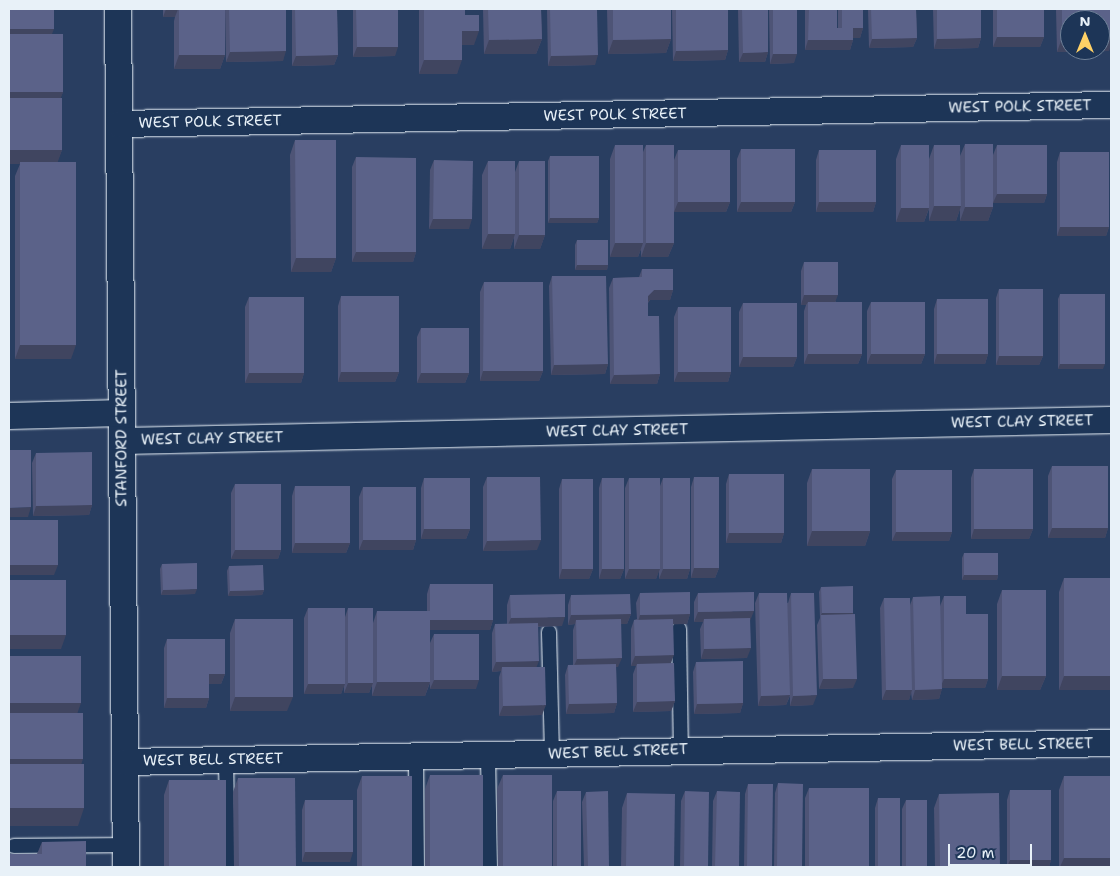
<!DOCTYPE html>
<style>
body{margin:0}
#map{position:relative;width:1120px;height:876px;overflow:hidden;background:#293e61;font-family:"Shantell Sans",sans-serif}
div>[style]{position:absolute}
.roads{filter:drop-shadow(0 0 1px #e8f1f8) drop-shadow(0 0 1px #e8f1f8)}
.service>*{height:14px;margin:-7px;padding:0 7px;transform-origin:7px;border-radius:7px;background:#1d3557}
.minor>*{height:26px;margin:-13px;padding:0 13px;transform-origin:13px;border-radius:13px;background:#1d3557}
.wall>*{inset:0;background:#4e5476}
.shaded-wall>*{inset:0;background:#404560}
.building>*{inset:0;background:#5b6289}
span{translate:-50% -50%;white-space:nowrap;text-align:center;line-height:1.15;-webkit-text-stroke:4.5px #1d3557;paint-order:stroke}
.street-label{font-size:15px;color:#e8f1f8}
.frame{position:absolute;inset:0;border:10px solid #e8f1f8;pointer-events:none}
.north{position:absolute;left:1060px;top:10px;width:50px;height:50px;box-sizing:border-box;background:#1d3557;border:1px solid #6e8097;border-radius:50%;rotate:0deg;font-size:14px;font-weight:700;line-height:20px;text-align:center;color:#e8f1f8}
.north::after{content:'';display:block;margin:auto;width:18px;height:22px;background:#ffd166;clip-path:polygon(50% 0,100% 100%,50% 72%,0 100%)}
.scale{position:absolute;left:948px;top:844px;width:84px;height:22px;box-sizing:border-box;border:2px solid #e8f1f8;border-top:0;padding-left:6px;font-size:15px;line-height:18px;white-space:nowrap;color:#e8f1f8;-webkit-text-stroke:4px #1d3557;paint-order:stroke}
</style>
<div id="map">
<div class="roads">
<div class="service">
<i style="left:679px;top:629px;width:121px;rotate:89.1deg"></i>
<i style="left:549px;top:632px;width:122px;rotate:88.6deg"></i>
<i style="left:488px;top:755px;width:112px;rotate:89deg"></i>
<i style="left:416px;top:757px;width:110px;rotate:89.5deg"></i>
<i style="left:226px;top:760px;width:107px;rotate:88.9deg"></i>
<i style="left:14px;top:846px;width:112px;rotate:-0.5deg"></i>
</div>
<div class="minor">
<i style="left:118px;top:9px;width:858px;rotate:89.47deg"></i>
<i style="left:119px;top:124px;width:992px;rotate:-1.1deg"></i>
<i style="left:9px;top:416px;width:113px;rotate:-1.5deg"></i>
<i style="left:123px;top:441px;width:988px;rotate:-1.22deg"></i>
<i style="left:125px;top:762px;width:986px;rotate:-1.1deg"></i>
</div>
</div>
<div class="wall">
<i style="clip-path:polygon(163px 9px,225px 9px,225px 55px,220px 69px,174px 69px,174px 21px,175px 17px,163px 17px)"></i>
<i style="clip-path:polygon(225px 9px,286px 9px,283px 61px,226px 62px)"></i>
<i style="clip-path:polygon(292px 9px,337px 9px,338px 55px,334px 65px,292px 66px)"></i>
<i style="clip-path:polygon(353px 9px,398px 9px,395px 56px,353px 57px)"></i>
<i style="clip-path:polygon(419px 9px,479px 9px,465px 9px,465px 15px,474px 45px,462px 45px,457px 74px,419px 74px)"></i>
<i style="clip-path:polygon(483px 9px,541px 9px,542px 39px,536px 54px,484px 54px)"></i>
<i style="clip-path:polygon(547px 9px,597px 9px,595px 65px,548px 66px)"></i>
<i style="clip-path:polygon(607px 9px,671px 9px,671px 39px,666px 53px,608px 54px)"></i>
<i style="clip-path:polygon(672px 9px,728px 9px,728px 50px,725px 60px,673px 61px)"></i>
<i style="clip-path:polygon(738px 9px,768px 9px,768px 52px,765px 62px,739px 62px)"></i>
<i style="clip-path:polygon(769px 9px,797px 9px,794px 63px,770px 64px)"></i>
<i style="clip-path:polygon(805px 9px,837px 9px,837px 28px,838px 28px,838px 9px,863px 9px,863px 28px,860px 38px,853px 38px,853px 40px,850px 50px,805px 50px)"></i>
<i style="clip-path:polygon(868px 9px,916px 9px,917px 38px,913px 47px,869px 48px)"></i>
<i style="clip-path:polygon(933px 9px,981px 9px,981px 38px,978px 48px,934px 49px)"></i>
<i style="clip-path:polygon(993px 9px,1044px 9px,1044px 37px,1040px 47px,993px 47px)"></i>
<i style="clip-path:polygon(1056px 9px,1111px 9px,1109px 51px,1057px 52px)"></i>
<i style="clip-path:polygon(52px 34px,63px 92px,60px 98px,62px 150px,57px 162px,71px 359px,15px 359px,15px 176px,20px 164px,9px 164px)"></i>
<i style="clip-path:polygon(295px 140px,336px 258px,331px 272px,291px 272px,290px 155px)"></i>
<i style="clip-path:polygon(965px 144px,993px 207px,988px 221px,960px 221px,960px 209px,956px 221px,929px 221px,929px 209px,924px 222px,896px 222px,896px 159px,901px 145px,929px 159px,934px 145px,960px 156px)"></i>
<i style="clip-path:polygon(615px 145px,643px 152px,646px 145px,674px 243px,668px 257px,641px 257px,641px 249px,638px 257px,610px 257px,610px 159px)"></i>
<i style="clip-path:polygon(997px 145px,1047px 194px,1044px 203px,993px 203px,993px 155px)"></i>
<i style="clip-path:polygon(741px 149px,795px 202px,791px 212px,737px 212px,737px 159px)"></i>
<i style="clip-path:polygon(678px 150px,730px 202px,726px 212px,674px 212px,674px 160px)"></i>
<i style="clip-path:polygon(819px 150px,876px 202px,873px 212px,816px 212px,816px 160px)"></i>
<i style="clip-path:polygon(1060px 152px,1109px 227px,1106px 236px,1057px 236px,1057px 162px)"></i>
<i style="clip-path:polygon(550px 156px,599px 218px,597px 223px,548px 223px,548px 161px)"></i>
<i style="clip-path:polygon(356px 157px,416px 252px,413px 262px,352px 262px,352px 167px)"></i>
<i style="clip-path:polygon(434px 160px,469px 229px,429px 229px,430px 170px)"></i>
<i style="clip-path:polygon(488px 161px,515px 172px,519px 161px,545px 235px,540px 249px,514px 249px,514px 237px,510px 249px,482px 249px,482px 175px)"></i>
<i style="clip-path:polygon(577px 240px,608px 265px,607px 270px,575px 270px,575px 245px)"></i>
<i style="clip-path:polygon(804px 262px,836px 302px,862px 354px,858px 364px,804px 364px,804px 311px,806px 305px,801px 305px,801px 271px)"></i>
<i style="clip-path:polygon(642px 269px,673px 290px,670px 300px,650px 300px,648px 303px,648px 316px,660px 374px,657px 384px,610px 384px,609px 288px,613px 278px,639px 277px)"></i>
<i style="clip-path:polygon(552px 276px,608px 364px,605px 374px,551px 375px,549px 286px)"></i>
<i style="clip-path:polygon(484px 282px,543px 371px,539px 381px,480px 381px,480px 292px)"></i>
<i style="clip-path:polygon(999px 289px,1043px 356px,1039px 365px,996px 365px,996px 298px)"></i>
<i style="clip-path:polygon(1060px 294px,1103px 369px,1058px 369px,1058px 299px)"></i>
<i style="clip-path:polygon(341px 296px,399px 372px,395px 382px,338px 382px,338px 306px)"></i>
<i style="clip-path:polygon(249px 297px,304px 373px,301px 383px,245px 383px,245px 307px)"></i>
<i style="clip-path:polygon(937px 299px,988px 354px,985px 364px,934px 364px,934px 309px)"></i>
<i style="clip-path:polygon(871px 302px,925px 354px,921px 364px,867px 364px,867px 311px)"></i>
<i style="clip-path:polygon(743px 303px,797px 357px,793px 367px,739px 367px,739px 312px)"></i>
<i style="clip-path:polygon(678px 307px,731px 372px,728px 382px,674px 382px,674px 317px)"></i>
<i style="clip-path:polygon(421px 328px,469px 373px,465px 383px,417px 383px,417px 337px)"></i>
<i style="clip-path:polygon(36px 453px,92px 505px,89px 515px,33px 516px,32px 463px)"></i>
<i style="clip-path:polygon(1052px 466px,1108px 528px,1105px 538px,1048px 538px,1048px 476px)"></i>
<i style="clip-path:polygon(812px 469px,870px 531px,865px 546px,807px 546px,807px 483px)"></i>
<i style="clip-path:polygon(974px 469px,1033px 529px,1029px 539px,971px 539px,971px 478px)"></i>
<i style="clip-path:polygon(896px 470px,952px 532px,949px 541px,892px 541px,892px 479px)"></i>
<i style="clip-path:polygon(729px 474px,784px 533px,781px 543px,726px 543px,726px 484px)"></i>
<i style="clip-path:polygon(487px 477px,537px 550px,483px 551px,483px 487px)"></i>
<i style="clip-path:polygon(694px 477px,719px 568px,715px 578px,691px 578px,691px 487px)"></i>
<i style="clip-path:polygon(424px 478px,470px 529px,466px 539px,421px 539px,421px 488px)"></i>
<i style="clip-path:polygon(602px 478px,624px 569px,620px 579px,599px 579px,599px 488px)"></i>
<i style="clip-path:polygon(629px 478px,660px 486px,663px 478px,690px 569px,687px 579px,659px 579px,659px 570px,656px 579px,625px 579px,625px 488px)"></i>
<i style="clip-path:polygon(562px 479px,593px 569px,589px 579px,559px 579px,559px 489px)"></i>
<i style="clip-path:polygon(235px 484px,281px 550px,278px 559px,231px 559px,231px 493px)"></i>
<i style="clip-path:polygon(295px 486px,350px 543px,346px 553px,292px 553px,292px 496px)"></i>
<i style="clip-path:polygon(363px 487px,416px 540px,413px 550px,359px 550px,359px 497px)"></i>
<i style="clip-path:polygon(964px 553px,998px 575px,997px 580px,962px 580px,962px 558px)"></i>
<i style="clip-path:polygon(162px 564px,195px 594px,161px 595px,160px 569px)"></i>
<i style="clip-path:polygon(229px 566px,264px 590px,262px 595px,228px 596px,227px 571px)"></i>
<i style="clip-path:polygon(1064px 578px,1111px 690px,1059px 690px,1059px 592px)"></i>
<i style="clip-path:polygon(430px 584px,493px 620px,490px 630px,430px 630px,430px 643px,434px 634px,476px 689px,430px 689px,430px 683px,425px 696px,372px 696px,372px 685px,369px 693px,344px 693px,344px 685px,341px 694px,304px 694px,304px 618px,308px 608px,345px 617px,348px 608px,373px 623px,377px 611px,427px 611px,427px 594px)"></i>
<i style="clip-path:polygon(821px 587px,853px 613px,853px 688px,819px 689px,817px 625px,820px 618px,819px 592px)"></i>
<i style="clip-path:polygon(1002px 590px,1046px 676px,1040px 690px,997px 690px,997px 604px)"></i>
<i style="clip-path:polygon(640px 593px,690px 614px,687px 624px,673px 624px,671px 663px,675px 701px,671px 711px,633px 712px,633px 674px,636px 666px,631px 666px,631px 629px,634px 620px,637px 619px,636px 603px)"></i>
<i style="clip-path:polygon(698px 593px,750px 621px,747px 658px,701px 659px,700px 629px,703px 622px,694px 622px,694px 602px)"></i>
<i style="clip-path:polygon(759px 593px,788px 603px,791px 593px,813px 705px,790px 706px,790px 696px,786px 705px,758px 706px,755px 603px)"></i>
<i style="clip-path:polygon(510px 595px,562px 626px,538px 627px,536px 667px,542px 715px,499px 716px,499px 677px,501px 671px,492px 672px,492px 633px,495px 624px,507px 624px,507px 605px)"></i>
<i style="clip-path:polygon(571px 595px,631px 614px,627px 624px,621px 624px,618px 667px,616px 667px,617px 703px,614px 713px,566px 714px,565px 675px,568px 665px,573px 665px,573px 630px,575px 624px,568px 625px,568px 605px)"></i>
<i style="clip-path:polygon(944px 596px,966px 614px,988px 679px,985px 688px,942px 688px,939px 699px,912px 700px,911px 692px,909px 700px,882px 700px,880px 608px,884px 598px,910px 605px,913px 597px,940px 606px)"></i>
<i style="clip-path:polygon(235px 619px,287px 711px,230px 711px,230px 633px)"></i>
<i style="clip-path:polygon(167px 639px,225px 674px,221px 684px,209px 684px,209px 698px,206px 708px,164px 708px,164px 648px)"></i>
<i style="clip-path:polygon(696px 662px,743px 703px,740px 713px,694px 714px,693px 672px)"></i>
<i style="clip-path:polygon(430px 775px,483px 867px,425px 867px,425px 789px)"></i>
<i style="clip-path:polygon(503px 775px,552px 867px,498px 867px,497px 789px)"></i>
<i style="clip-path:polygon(362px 776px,412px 867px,357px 867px,357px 790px)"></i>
<i style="clip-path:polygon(1064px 776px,1111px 867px,1059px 867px,1059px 790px)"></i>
<i style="clip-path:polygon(238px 778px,296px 867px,234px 867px,233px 792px)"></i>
<i style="clip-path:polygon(169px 780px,226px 867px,164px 867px,164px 795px)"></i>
<i style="clip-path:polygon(778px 783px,802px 867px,774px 867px,775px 793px)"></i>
<i style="clip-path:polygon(748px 784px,772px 867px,744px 867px,745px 794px)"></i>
<i style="clip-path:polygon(809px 788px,869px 867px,805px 867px,805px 798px)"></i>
<i style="clip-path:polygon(1010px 790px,1051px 860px,1049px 867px,1007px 867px,1007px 800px)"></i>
<i style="clip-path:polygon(557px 791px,581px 867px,553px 867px,553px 801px)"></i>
<i style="clip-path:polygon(685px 791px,708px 867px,680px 867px,681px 801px)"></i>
<i style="clip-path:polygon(717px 791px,739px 867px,712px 867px,713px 801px)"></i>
<i style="clip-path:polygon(586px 792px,609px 867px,584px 867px,582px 802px)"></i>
<i style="clip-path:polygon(627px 793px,674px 867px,621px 867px,622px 808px)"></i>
<i style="clip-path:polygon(939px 794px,1000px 866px,999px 867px,935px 867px,934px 808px)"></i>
<i style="clip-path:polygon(878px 798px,900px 867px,875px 867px,875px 808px)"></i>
<i style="clip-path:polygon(305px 800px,350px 862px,302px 862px,302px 810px)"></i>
<i style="clip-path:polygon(906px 800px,927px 867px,902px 867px,902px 809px)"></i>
<i style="clip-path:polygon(42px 842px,86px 867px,37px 854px)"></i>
</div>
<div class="shaded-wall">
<i style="clip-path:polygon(166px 9px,178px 9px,175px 17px,163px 17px)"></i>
<i style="clip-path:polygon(853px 28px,863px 28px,860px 38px,850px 38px)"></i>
<i style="clip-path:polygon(9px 29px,54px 29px,50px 39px,9px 39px)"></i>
<i style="clip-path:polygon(462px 31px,479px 31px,474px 45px,457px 45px)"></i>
<i style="clip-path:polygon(997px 37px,1044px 37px,1040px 47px,993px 47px)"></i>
<i style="clip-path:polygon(1070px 37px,1070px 50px,1100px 50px,1100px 37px,1111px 37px,1111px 44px,1109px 51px,1057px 52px,1062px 38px)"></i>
<i style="clip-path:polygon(917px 38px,913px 47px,869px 48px,872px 39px)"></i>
<i style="clip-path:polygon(981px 38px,978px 48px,934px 49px,937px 39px)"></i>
<i style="clip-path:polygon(542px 39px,536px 54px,484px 54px,489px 40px)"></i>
<i style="clip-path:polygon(671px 39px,666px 53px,608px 54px,613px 40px)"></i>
<i style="clip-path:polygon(808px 40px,853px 40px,850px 50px,805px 50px)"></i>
<i style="clip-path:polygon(357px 47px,398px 47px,395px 56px,353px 57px)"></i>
<i style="clip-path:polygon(728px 50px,725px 60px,673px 61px,676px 51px)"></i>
<i style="clip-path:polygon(286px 51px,283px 61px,226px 62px,230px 52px)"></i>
<i style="clip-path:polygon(768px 52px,765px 62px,739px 62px,743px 53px)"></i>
<i style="clip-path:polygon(773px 54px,797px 54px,794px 63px,770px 64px)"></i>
<i style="clip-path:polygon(179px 55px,225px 55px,220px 69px,174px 69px)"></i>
<i style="clip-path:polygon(338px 55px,334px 65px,292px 66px,296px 56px)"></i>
<i style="clip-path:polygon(598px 55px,595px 65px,548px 66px,551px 56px)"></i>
<i style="clip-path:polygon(424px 60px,462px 60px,457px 74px,419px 74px)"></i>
<i style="clip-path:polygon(9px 92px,63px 92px,58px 106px,9px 106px)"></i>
<i style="clip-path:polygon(9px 150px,62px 150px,57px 164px,20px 162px,20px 164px,9px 164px)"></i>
<i style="clip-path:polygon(997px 194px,1047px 194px,1044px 203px,993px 203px)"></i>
<i style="clip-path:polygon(678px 202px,730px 202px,726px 212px,674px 212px)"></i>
<i style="clip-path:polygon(741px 202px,795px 202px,791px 212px,737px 212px)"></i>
<i style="clip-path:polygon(819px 202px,876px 202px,873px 212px,816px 212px)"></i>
<i style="clip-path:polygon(934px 206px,961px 206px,956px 221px,929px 221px)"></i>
<i style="clip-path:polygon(965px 207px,993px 207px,988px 221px,960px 221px)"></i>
<i style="clip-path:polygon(901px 208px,929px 208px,924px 222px,896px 222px)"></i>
<i style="clip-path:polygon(550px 218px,599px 218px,597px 223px,548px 223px)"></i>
<i style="clip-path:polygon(433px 219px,472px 219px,469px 229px,429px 229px)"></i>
<i style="clip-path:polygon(1060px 227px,1109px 227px,1106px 236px,1057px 236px)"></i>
<i style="clip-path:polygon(488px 234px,515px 234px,510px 249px,482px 249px)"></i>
<i style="clip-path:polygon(519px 235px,545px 235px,540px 249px,514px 249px)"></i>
<i style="clip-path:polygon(615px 243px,643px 243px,638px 257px,610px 257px)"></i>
<i style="clip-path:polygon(646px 243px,674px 243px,668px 257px,641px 257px)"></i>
<i style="clip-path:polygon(356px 252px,416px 252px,413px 262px,352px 262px)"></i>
<i style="clip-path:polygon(296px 258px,336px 258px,331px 272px,291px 272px)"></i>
<i style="clip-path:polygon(577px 265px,608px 265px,607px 270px,575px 270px)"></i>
<i style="clip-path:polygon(654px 290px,673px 290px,670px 300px,650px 300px,644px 306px,648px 296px)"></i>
<i style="clip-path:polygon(804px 295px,838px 295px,834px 305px,808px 302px,806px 305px,801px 305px)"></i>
<i style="clip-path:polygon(20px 345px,76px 345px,71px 359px,15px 359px)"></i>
<i style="clip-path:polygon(808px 354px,862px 354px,858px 364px,804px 364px)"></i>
<i style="clip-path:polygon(871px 354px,925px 354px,921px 364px,867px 364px)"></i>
<i style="clip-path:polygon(937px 354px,988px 354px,985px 364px,934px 364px)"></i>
<i style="clip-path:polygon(999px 356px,1043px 356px,1039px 365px,996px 365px)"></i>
<i style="clip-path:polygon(743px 357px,797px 357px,793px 367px,739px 367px)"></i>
<i style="clip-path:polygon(608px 364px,605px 374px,551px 375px,554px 365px)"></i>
<i style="clip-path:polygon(1060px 364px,1105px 364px,1103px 369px,1058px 369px)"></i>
<i style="clip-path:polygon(483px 371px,543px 371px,539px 381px,480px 381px)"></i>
<i style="clip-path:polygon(341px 372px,399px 372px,395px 382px,338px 382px)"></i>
<i style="clip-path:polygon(678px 372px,731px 372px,728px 382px,674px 382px)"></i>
<i style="clip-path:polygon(249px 373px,304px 373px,301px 383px,245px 383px)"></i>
<i style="clip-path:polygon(421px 373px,469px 373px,465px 383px,417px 383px)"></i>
<i style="clip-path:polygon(660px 374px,657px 384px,610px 384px,614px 375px)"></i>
<i style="clip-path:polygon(92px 505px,89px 515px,33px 516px,36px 506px)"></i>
<i style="clip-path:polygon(31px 507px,28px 517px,9px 517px,9px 508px)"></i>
<i style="clip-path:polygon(1052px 528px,1108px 528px,1105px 538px,1048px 538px)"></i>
<i style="clip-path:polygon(424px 529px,470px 529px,466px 539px,421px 539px)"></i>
<i style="clip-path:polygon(974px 529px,1033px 529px,1029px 539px,971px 539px)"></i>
<i style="clip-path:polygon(812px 531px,870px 531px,865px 546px,807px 546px)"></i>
<i style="clip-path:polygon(896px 532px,952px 532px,949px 541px,892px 541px)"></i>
<i style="clip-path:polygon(729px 533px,784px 533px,781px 543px,726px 543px)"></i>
<i style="clip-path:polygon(363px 540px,416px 540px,413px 550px,359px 550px)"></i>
<i style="clip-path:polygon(541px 540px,537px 550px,483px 551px,487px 541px)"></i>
<i style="clip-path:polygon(295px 543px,350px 543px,346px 553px,292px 553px)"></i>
<i style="clip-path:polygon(235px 550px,281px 550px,278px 559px,231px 559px)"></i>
<i style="clip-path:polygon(9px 565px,58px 565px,54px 575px,9px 575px)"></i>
<i style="clip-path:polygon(694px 568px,719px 568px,715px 578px,691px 578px)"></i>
<i style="clip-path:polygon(562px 569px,593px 569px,589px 579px,559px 579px)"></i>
<i style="clip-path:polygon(602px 569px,624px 569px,620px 579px,599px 579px)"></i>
<i style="clip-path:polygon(629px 569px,660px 569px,656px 579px,625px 579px)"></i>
<i style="clip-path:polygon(663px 569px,690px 569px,687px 579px,659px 579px)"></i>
<i style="clip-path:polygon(964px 575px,998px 575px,997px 580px,962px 580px)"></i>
<i style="clip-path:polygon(197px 589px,195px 594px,161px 595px,163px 590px)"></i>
<i style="clip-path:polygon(264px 590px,262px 595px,228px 596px,230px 591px)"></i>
<i style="clip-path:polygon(754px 611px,750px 621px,704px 622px,704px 619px,703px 622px,694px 622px,698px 612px)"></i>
<i style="clip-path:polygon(822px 613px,853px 613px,852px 618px,821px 615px)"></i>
<i style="clip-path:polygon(631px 614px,627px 624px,577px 624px,576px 620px,575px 624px,568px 625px,571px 615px)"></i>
<i style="clip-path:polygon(690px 614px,687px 624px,637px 625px,640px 615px)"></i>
<i style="clip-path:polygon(565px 617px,562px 626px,507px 627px,511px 618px)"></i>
<i style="clip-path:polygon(430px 620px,493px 620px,490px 630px,427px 630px)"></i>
<i style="clip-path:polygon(9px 635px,66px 635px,61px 649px,9px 649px)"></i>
<i style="clip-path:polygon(751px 648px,747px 658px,701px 659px,704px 649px)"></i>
<i style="clip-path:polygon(674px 655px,670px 665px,637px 664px,636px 666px,631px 666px,635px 656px)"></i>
<i style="clip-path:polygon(622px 658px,618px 667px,573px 668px,577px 659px)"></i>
<i style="clip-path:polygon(539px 661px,535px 671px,502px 667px,501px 671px,492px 672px,496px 662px)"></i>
<i style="clip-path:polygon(209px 674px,225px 674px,221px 684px,206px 684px)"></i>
<i style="clip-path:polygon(1002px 676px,1046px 676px,1040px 690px,997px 690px)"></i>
<i style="clip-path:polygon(1064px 676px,1111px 676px,1111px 690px,1059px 690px)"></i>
<i style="clip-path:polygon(823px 679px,857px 679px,853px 688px,819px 689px)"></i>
<i style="clip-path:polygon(944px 679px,988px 679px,985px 688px,940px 688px)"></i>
<i style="clip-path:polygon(434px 680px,479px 680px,476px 689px,430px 689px)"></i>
<i style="clip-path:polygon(377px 682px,430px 682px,425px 696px,372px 696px)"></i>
<i style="clip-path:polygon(348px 683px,373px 683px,369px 693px,344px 693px)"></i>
<i style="clip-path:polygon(308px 684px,345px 684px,341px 694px,304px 694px)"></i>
<i style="clip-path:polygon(942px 689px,939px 699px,912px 700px,915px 690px)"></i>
<i style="clip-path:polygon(886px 690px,912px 690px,909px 700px,882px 700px)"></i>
<i style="clip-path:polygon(790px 695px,786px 705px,758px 706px,761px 696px)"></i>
<i style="clip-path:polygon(817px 695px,813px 705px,790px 706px,793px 696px)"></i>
<i style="clip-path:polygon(235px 697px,293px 697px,287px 711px,230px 711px)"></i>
<i style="clip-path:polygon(167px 698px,209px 698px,206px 708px,164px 708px)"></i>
<i style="clip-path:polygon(675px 701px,671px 711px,633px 712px,637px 702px)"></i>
<i style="clip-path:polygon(9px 703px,81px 703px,76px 717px,9px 717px)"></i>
<i style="clip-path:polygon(617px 703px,614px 713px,566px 714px,569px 704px)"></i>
<i style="clip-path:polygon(743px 703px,740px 713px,694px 714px,697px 704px)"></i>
<i style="clip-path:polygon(546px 705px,542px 715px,499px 716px,503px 706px)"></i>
<i style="clip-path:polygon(9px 759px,83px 759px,78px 774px,9px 774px)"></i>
<i style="clip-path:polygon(9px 808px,84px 808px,78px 826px,9px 826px)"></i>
<i style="clip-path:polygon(305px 852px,353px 852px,350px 862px,302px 862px)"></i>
<i style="clip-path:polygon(1064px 858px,1111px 858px,1111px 867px,1060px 867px)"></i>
<i style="clip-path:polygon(1010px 860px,1051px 860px,1049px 867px,1007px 867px)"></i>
<i style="clip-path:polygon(1000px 866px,999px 867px,940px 867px)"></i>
</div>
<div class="building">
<i style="clip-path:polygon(9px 9px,54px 9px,54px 29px,9px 29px)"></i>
<i style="clip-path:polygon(179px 9px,225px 9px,225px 55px,179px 55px)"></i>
<i style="clip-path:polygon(229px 9px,286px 9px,286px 51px,230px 52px)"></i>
<i style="clip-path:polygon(295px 9px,337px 9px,338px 55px,296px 56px)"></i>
<i style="clip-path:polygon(356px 9px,398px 9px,398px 47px,357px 47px)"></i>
<i style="clip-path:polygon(424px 9px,465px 9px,465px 15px,479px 15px,479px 31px,462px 31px,462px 60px,424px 60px)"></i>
<i style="clip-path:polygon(488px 9px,541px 9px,542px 39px,489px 40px)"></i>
<i style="clip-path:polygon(550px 9px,597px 9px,598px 55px,551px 56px)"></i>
<i style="clip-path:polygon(613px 9px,671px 9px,671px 39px,613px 40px)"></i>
<i style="clip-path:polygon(676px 9px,728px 9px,728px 50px,676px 51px)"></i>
<i style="clip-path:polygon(742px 9px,768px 9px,768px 52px,743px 53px)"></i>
<i style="clip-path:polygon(773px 9px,797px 9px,797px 54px,773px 54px)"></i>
<i style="clip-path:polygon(809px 9px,837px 9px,837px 28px,842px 28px,842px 9px,863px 9px,863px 28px,853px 28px,853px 40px,808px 40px)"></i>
<i style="clip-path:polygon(871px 9px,916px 9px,917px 38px,872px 39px)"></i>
<i style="clip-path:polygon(937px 9px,981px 9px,981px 38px,937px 39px)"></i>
<i style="clip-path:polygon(997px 9px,1044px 9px,1044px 37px,997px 37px)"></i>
<i style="clip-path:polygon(1062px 9px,1111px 9px,1111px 37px,1100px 37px,1100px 20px,1070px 20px,1070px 37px,1062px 38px)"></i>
<i style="clip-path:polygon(9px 34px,63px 34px,63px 92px,9px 92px)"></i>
<i style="clip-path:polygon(9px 98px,62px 98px,62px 150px,9px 150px)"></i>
<i style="clip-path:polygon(295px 140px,336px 140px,336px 258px,296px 258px)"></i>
<i style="clip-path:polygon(965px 144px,993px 144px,993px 207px,965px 207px)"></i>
<i style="clip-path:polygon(615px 145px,643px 145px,643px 243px,615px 243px)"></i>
<i style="clip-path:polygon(646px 145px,674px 145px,674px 243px,646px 243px)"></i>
<i style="clip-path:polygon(901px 145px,929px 145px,929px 208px,901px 208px)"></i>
<i style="clip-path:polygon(934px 145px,960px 145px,961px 206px,934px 206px)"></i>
<i style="clip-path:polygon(997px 145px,1047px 145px,1047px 194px,997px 194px)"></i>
<i style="clip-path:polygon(741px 149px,795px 149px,795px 202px,741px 202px)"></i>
<i style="clip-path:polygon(678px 150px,730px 150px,730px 202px,678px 202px)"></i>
<i style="clip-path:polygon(819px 150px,876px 150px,876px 202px,819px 202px)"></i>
<i style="clip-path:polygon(1060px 152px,1109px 152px,1109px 227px,1060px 227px)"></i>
<i style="clip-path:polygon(550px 156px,599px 156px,599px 218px,550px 218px)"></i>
<i style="clip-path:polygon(356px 157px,416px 158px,416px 252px,356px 252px)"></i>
<i style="clip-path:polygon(434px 160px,473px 161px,472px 219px,433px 219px)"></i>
<i style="clip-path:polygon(488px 161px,515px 161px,515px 234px,488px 234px)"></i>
<i style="clip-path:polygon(519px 161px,545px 161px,545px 235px,519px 235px)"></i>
<i style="clip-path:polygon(20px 162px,76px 162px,76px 345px,20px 345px)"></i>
<i style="clip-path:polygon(577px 240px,608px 240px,608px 265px,577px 265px)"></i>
<i style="clip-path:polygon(804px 262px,838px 262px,838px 295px,804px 295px)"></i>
<i style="clip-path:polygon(642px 269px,673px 269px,673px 290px,654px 290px,648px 296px,648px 316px,659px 316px,660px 374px,614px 375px,613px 278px,642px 277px)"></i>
<i style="clip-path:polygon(552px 276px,606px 276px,608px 364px,554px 365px)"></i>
<i style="clip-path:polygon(484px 282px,543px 282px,543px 371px,483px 371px)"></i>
<i style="clip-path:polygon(999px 289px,1043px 289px,1043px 356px,999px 356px)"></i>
<i style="clip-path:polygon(1060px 294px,1105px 294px,1105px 364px,1060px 364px)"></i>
<i style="clip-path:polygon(341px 296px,399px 296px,399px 372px,341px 372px)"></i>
<i style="clip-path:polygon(249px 297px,304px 297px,304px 373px,249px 373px)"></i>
<i style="clip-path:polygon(937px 299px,988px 299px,988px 354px,937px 354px)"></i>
<i style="clip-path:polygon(808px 302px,862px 302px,862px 354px,808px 354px)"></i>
<i style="clip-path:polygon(871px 302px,925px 302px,925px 354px,871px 354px)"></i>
<i style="clip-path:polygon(743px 303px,797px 303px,797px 357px,743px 357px)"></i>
<i style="clip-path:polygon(678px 307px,731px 307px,731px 372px,678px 372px)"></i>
<i style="clip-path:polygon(421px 328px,469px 328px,469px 373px,421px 373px)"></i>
<i style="clip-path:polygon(9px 450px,31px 450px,31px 507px,9px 508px)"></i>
<i style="clip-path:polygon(92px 452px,92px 505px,36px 506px,36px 453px)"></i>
<i style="clip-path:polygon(1052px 466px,1108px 466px,1108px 528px,1052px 528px)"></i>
<i style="clip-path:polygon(812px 469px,870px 469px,870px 531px,812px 531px)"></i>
<i style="clip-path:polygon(974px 469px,1033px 469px,1033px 529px,974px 529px)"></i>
<i style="clip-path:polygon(896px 470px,952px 470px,952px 532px,896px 532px)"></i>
<i style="clip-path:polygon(729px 474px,784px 474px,784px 533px,729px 533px)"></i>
<i style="clip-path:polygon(487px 477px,540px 477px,541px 540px,487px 541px)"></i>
<i style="clip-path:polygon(694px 477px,719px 477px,719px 568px,694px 568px)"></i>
<i style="clip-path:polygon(424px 478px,470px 478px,470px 529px,424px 529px)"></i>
<i style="clip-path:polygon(602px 478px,624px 478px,624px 569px,602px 569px)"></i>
<i style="clip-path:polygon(629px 478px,660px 478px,660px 569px,629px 569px)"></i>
<i style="clip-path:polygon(663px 478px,690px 478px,690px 569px,663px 569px)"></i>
<i style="clip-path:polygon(562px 479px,593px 479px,593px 569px,562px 569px)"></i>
<i style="clip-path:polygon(235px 484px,281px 484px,281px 550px,235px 550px)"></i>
<i style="clip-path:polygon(295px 486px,350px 486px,350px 543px,295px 543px)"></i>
<i style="clip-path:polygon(363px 487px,416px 487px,416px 540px,363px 540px)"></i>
<i style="clip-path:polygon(9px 520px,58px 520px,58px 565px,9px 565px)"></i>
<i style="clip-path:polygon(964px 553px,998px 553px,998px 575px,964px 575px)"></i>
<i style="clip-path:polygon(197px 563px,197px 589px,163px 590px,162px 564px)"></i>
<i style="clip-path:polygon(263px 565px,264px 590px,230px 591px,229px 566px)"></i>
<i style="clip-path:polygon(1064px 578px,1111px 578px,1111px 676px,1064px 676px)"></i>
<i style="clip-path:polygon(9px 580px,66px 580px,66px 635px,9px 635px)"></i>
<i style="clip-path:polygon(430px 584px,493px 584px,493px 620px,430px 620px)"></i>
<i style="clip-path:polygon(853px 586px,853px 613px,822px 613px,821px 587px)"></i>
<i style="clip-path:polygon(1002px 590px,1046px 590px,1046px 676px,1002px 676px)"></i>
<i style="clip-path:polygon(690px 592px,690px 614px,640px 615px,640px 593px)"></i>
<i style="clip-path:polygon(754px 592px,754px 611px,698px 612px,698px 593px)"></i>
<i style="clip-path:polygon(759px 593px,787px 593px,790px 695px,761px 696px)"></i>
<i style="clip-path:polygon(791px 593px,814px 593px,817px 695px,793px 696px)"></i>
<i style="clip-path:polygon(565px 594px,565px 617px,511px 618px,510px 595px)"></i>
<i style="clip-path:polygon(630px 594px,631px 614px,571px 615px,571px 595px)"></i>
<i style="clip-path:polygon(940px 596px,942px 689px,915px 690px,913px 597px)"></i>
<i style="clip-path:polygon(944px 596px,966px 596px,966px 614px,988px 614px,988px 679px,944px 679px)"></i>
<i style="clip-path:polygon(884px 598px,910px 598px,912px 690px,886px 690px)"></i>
<i style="clip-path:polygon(308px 608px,345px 608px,345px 684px,308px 684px)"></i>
<i style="clip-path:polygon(348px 608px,373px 608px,373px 683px,348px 683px)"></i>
<i style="clip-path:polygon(377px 611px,430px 611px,430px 682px,377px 682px)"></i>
<i style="clip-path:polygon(855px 614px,857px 679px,823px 679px,821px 615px)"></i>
<i style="clip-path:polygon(750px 618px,751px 648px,704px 649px,704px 619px)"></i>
<i style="clip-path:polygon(235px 619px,293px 619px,293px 697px,235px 697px)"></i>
<i style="clip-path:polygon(621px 619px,622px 658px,577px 659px,576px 620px)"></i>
<i style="clip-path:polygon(673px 619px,674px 655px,635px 656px,634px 620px)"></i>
<i style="clip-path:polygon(538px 623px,539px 661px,496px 662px,495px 624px)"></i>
<i style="clip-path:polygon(434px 634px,479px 634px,479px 680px,434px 680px)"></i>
<i style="clip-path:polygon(167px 639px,225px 639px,225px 674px,209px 674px,209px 698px,167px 698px)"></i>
<i style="clip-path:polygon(9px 656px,81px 656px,81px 703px,9px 703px)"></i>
<i style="clip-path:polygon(743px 661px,743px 703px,697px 704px,696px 662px)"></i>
<i style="clip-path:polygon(674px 663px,675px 701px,637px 702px,637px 664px)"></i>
<i style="clip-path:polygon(616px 664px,617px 703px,569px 704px,568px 665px)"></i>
<i style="clip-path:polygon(502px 667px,545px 667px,546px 705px,503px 706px)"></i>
<i style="clip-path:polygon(9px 713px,83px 713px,83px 759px,9px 759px)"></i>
<i style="clip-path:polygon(9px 764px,84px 764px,84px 808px,9px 808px)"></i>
<i style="clip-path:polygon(430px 775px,483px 775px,483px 867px,430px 867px)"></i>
<i style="clip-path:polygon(503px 775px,552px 775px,552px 867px,503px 867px)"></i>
<i style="clip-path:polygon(362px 776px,412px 776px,412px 867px,362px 867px)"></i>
<i style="clip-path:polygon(1064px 776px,1111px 776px,1111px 858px,1064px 858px)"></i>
<i style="clip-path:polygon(238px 778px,295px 778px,296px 867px,239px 867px)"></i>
<i style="clip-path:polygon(169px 780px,226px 780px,226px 867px,169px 867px)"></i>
<i style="clip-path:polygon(778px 783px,803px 784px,802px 867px,777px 867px)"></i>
<i style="clip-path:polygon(748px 784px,773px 784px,772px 867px,747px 867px)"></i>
<i style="clip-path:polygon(809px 788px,869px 788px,869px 867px,809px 867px)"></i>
<i style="clip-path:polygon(1010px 790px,1051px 790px,1051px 860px,1010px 860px)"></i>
<i style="clip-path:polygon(557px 791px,581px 791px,581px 867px,557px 867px)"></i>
<i style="clip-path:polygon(608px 791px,609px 867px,588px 867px,586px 792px)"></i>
<i style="clip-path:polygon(685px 791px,709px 792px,708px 867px,684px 867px)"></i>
<i style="clip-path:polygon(717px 791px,740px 792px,739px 867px,715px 867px)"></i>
<i style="clip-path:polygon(627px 793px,675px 794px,674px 867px,626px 867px)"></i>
<i style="clip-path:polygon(999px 793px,1000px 866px,940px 867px,939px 794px)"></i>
<i style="clip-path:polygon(878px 798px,900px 798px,900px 867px,878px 867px)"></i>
<i style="clip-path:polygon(305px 800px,353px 800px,353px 852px,305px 852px)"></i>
<i style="clip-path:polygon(906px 800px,927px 800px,927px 867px,906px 867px)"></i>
<i style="clip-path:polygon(86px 841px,86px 867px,9px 867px,9px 854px,42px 854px,42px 842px)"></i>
</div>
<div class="street-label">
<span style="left:1020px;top:107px;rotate:-1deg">WEST POLK STREET</span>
<span style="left:615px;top:115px;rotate:-1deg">WEST POLK STREET</span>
<span style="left:210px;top:122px;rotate:-1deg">WEST POLK STREET</span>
<span style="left:1022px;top:422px;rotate:-1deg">WEST CLAY STREET</span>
<span style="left:617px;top:431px;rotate:-1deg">WEST CLAY STREET</span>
<span style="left:122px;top:438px;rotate:-90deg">STANFORD STREET</span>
<span style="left:212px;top:439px;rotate:-1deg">WEST CLAY STREET</span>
<span style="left:1023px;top:745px;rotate:-1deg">WEST BELL STREET</span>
<span style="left:618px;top:752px;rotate:-2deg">WEST BELL STREET</span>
<span style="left:213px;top:760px;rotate:-1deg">WEST BELL STREET</span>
</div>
<div class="frame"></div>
<div class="north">N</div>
<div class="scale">20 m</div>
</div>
